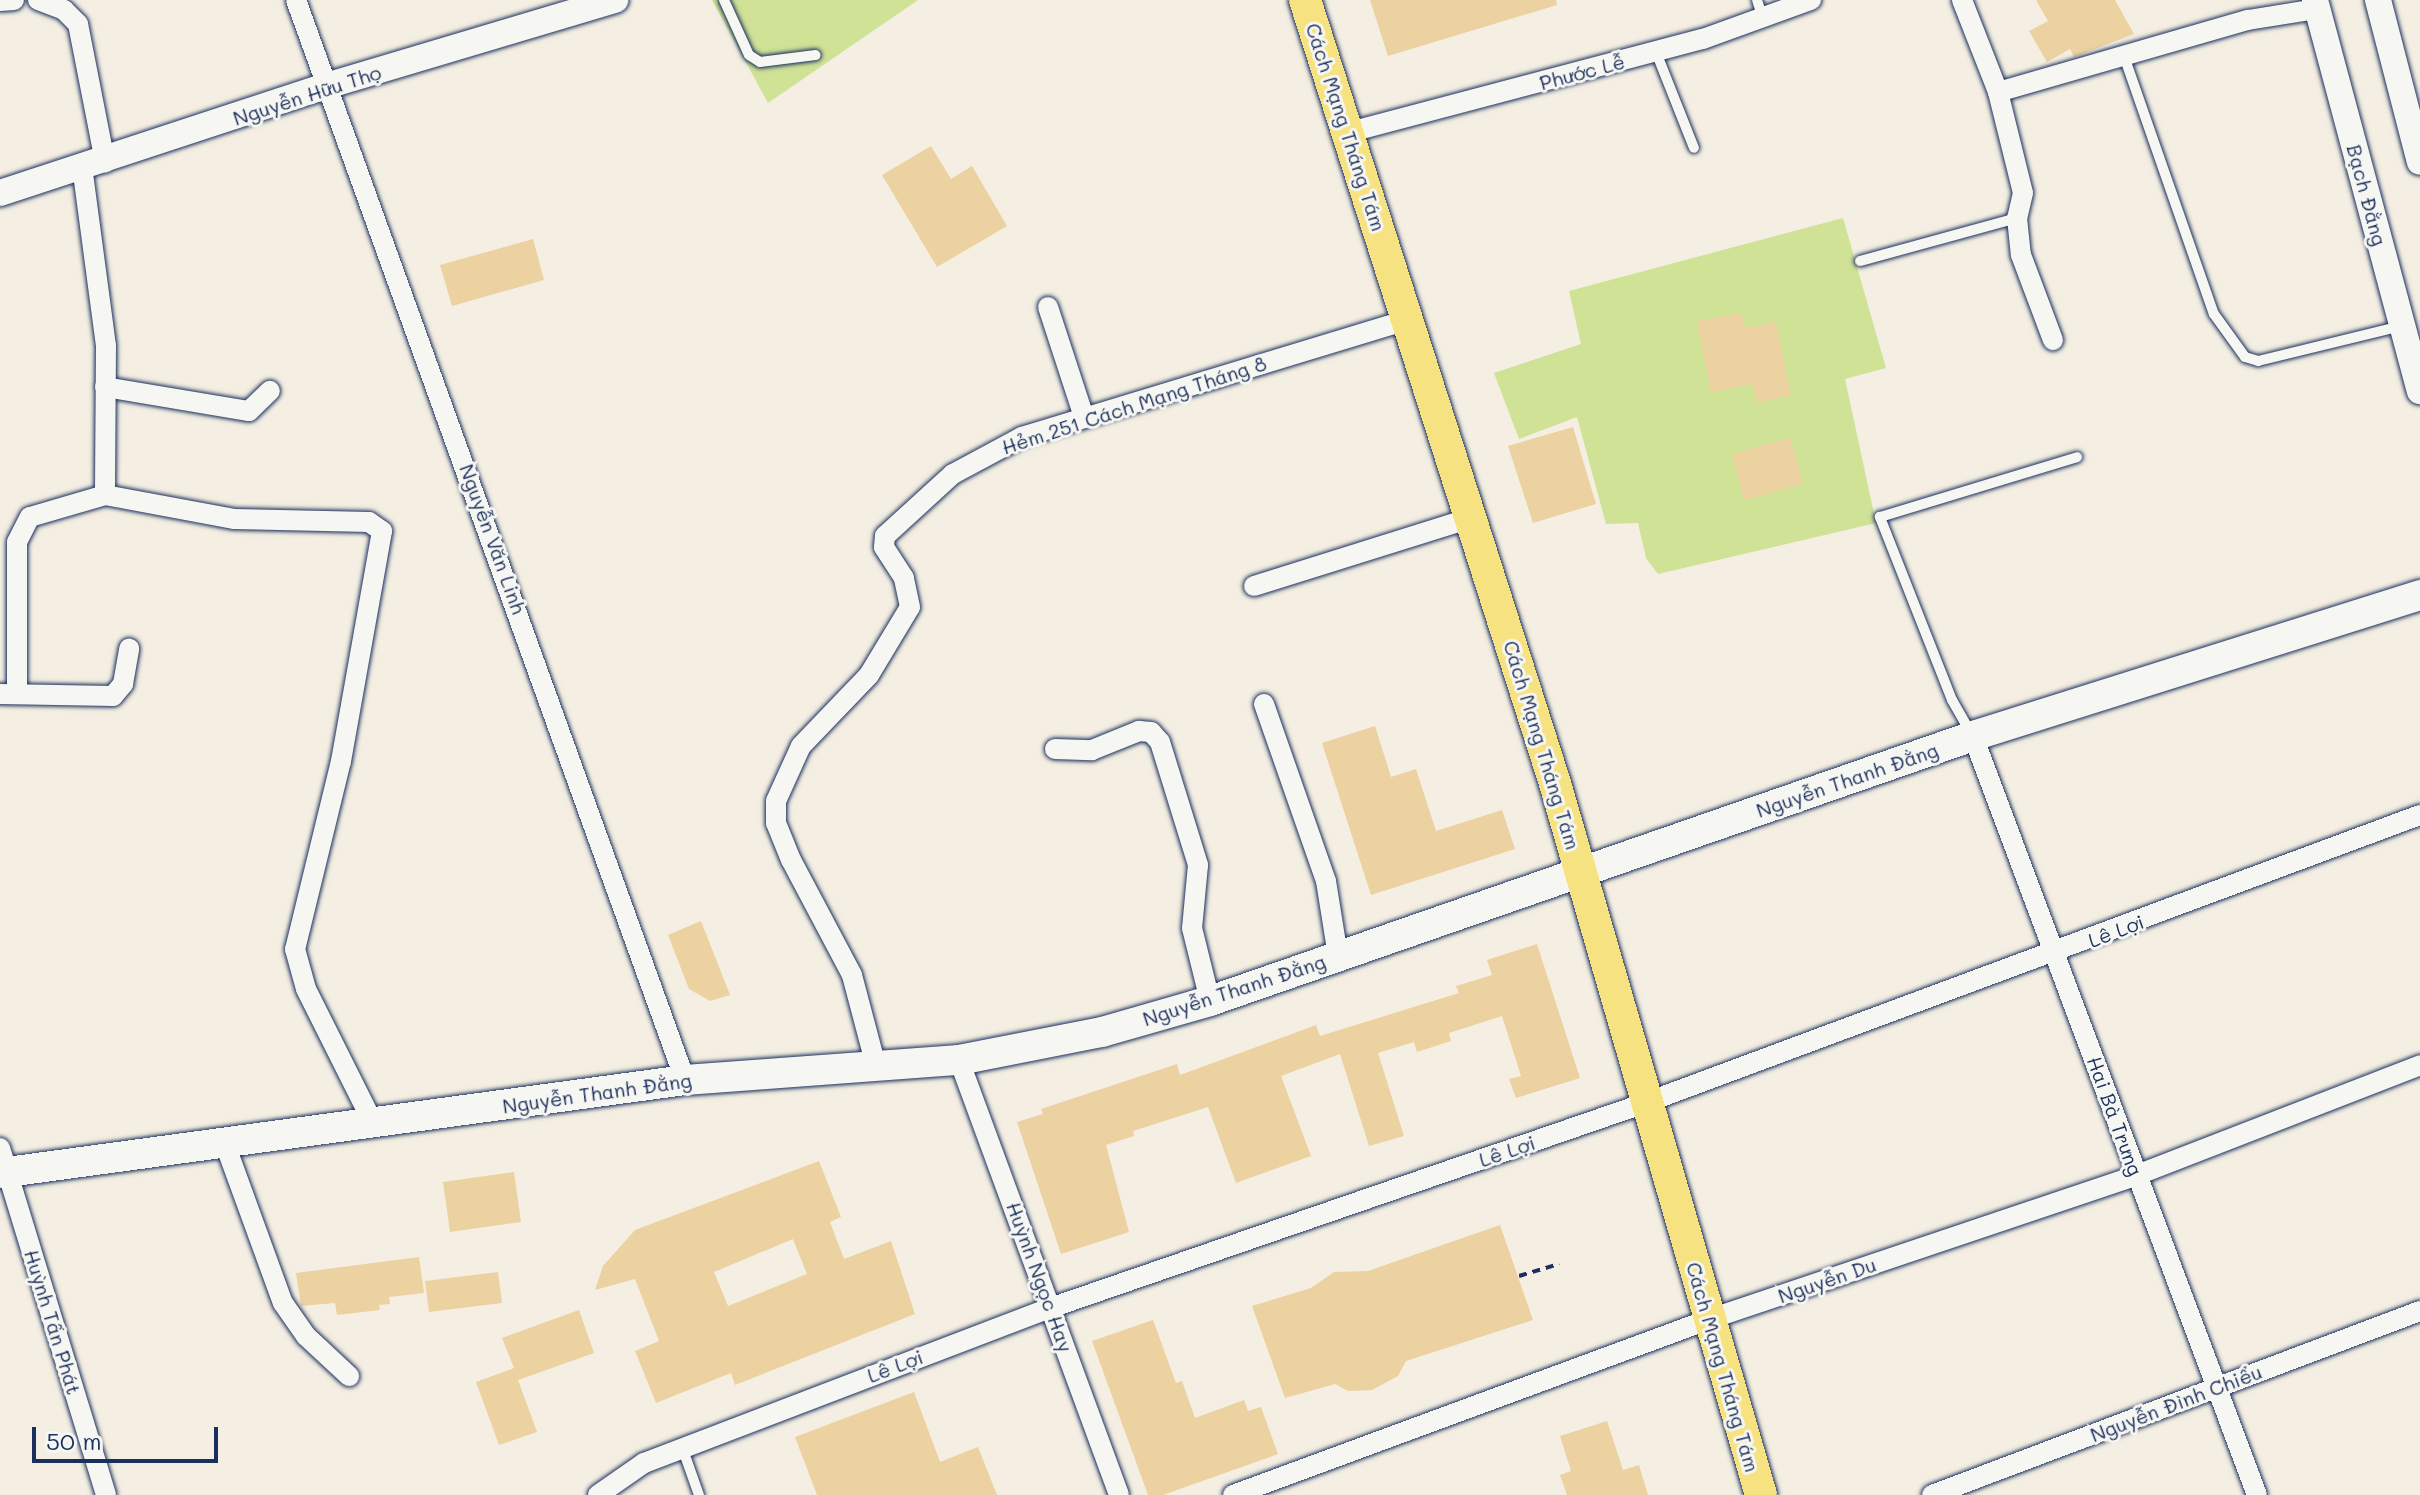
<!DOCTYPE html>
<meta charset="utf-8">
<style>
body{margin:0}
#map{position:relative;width:2420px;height:1495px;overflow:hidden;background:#f4efe2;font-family:Mali,sans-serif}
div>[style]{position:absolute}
.green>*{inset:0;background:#cfe296}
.building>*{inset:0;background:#ecd1a1}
.path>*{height:4px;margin-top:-2px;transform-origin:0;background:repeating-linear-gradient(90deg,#1b2f5e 0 8px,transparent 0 14px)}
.roads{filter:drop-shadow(0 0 2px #1b2f5e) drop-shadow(0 0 2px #1b2f5e)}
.service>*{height:10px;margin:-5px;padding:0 5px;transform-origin:5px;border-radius:5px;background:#f6f6f2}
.minor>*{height:20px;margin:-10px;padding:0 10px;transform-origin:10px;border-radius:10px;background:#f6f6f2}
.tertiary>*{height:26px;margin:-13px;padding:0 13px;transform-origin:13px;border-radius:13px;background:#f6f6f2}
.secondary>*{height:30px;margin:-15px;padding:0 15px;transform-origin:15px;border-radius:15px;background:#f6f6f2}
.primary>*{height:32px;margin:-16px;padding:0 16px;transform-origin:16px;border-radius:16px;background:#f7e281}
span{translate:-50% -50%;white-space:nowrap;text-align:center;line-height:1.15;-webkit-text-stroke:6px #f6f6f2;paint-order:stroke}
.street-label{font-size:20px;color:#1b2f5e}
.scale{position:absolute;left:32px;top:1427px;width:186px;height:36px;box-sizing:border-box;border:4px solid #1b2f5e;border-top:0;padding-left:10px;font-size:24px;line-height:28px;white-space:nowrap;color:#1b2f5e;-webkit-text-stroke:6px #f6f6f2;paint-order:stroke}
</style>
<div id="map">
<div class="green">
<i style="clip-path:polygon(712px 0,918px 0,768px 103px)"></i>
<i style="clip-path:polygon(1843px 218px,1886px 368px,1845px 379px,1876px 523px,1658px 574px,1646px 558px,1638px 523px,1606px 524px,1577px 417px,1519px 439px,1494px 373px,1581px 344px,1569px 291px)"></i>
</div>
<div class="building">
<i style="clip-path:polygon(1370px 0,1556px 0,1557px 5px,1388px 56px)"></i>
<i style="clip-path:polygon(2036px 0,2115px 0,2134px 34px,2074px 57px,2070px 49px,2047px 62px,2029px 31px,2048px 21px)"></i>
<i style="clip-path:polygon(931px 146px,951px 179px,972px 166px,1007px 226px,937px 267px,882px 175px)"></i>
<i style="clip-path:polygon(533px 239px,544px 280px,452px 306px,440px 265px)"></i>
<i style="clip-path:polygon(1741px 313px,1745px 328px,1776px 322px,1791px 396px,1756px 402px,1752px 384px,1711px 392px,1697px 321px)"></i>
<i style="clip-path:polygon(1573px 427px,1596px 504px,1533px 523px,1508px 446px)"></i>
<i style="clip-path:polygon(1790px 438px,1803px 484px,1744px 500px,1732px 454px)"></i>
<i style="clip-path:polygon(1375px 726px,1391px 777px,1416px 769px,1436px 831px,1502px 810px,1515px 849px,1371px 895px,1322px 743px)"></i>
<i style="clip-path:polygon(701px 921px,730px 995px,710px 1001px,689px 989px,668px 935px)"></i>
<i style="clip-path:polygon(1537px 944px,1580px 1078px,1516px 1098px,1509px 1079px,1521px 1076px,1502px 1016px,1449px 1033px,1451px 1041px,1417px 1052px,1414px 1042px,1378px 1053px,1404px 1136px,1369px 1146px,1340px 1054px,1281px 1076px,1311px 1156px,1236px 1183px,1208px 1107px,1133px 1131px,1134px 1136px,1106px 1145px,1129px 1232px,1061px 1254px,1017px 1122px,1043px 1114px,1041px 1109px,1177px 1064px,1180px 1075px,1316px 1025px,1320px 1036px,1459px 993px,1456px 986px,1492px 975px,1487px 960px)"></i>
<i style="clip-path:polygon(evenodd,819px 1161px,841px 1217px,830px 1222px,844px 1259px,891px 1241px,915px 1314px,735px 1385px,731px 1373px,656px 1403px,635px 1351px,659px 1341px,635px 1279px,595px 1290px,603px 1266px,635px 1230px,819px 1161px,793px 1239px,807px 1274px,728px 1306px,714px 1272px,793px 1239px)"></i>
<i style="clip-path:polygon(514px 1172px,521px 1222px,450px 1232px,443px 1182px)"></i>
<i style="clip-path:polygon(1500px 1225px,1533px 1320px,1406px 1361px,1398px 1376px,1372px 1390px,1348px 1391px,1335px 1384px,1285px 1398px,1252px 1306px,1311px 1288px,1334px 1272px,1368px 1271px)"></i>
<i style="clip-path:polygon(419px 1257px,424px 1293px,389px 1297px,390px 1304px,379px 1305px,380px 1310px,337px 1315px,335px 1303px,301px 1306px,296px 1273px)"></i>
<i style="clip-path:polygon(498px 1272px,502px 1303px,429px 1312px,425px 1281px)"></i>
<i style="clip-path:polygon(579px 1310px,594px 1353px,518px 1380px,537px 1432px,499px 1445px,476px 1382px,514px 1368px,502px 1338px)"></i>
<i style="clip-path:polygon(1153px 1320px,1176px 1383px,1182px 1381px,1195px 1418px,1244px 1400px,1248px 1411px,1261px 1407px,1278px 1454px,1163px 1495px,1148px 1495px,1092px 1341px)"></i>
<i style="clip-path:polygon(914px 1392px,940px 1462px,978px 1447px,997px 1495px,817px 1495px,795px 1437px)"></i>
<i style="clip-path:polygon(1607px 1421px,1623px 1470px,1639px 1465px,1648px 1495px,1567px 1495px,1560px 1475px,1571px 1471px,1560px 1436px)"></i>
</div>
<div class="path">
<i style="left:1519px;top:1276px;width:42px;rotate:-16.7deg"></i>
</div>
<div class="roads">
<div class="service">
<i style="left:724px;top:0;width:60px;rotate:65.6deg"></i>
<i style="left:749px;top:55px;width:13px;rotate:32deg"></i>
<i style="left:760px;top:62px;width:56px;rotate:-7.1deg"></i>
<i style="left:1757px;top:0;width:19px;rotate:72deg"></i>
<i style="left:1656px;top:52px;width:103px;rotate:68.4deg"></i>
<i style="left:2124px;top:56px;width:273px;rotate:70.8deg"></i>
<i style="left:2214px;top:314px;width:53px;rotate:54.2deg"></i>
<i style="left:2245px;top:357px;width:14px;rotate:17deg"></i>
<i style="left:2258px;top:361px;width:148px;rotate:-13.7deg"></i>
<i style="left:1860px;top:261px;width:163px;rotate:-15.3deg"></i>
<i style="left:1972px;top:735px;width:40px;rotate:-119.7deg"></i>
<i style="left:1952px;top:700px;width:197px;rotate:-111.5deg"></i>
<i style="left:1880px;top:517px;width:206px;rotate:-16.9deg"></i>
<i style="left:682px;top:1447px;width:51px;rotate:70.5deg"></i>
</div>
<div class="minor">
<i style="left:38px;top:0;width:28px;rotate:21deg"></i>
<i style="left:64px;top:10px;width:20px;rotate:45deg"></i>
<i style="left:78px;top:24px;width:141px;rotate:78.9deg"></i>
<i style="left:296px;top:0;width:1148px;rotate:70.19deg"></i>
<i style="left:1962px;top:0;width:99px;rotate:68.6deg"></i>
<i style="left:1998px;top:92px;width:104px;rotate:76.1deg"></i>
<i style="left:2023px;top:193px;width:26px;rotate:103deg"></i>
<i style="left:2017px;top:218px;width:37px;rotate:84deg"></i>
<i style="left:2021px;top:255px;width:91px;rotate:69.4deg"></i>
<i style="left:0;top:1px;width:14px;rotate:-4deg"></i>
<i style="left:1998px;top:92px;width:260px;rotate:-16.1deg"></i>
<i style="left:2248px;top:20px;width:70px;rotate:-9.1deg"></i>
<i style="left:1350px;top:132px;width:365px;rotate:-14.8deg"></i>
<i style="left:1703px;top:39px;width:115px;rotate:-19.9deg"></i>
<i style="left:82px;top:166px;width:182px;rotate:82.4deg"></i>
<i style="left:106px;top:346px;width:149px;rotate:90.4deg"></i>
<i style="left:1048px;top:307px;width:116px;rotate:71.9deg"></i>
<i style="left:105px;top:387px;width:146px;rotate:9.5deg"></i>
<i style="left:249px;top:411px;width:29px;rotate:-44deg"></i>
<i style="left:1254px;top:586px;width:227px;rotate:-17.4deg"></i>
<i style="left:0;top:694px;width:113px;rotate:1deg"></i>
<i style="left:113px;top:696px;width:16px;rotate:-50deg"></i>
<i style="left:123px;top:684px;width:36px;rotate:-80deg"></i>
<i style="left:17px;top:694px;width:152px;rotate:-90deg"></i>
<i style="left:17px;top:542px;width:28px;rotate:-63deg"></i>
<i style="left:30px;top:517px;width:78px;rotate:-16.3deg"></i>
<i style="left:105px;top:495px;width:132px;rotate:10.5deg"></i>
<i style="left:235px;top:519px;width:134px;rotate:1.3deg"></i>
<i style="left:369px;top:522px;width:16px;rotate:35deg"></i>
<i style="left:382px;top:531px;width:234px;rotate:100.1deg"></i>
<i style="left:341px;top:761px;width:194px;rotate:103.7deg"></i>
<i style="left:295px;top:949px;width:41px;rotate:74.6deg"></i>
<i style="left:306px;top:989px;width:152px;rotate:63.4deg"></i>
<i style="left:1264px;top:704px;width:188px;rotate:70.7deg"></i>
<i style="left:1326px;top:881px;width:76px;rotate:80.9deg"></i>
<i style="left:1973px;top:736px;width:810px;rotate:69.49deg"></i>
<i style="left:1055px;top:749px;width:37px;rotate:2deg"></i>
<i style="left:1092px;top:750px;width:51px;rotate:-22deg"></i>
<i style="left:1139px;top:731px;width:12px;rotate:5deg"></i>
<i style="left:1151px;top:732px;width:13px;rotate:48deg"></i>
<i style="left:1160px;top:742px;width:129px;rotate:72.8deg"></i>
<i style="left:1198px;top:865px;width:63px;rotate:95.4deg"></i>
<i style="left:1192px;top:928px;width:75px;rotate:76.1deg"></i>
<i style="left:959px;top:1060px;width:463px;rotate:69.8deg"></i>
<i style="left:876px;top:1066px;width:94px;rotate:-104.8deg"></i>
<i style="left:852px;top:975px;width:130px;rotate:-117.9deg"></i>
<i style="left:791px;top:860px;width:40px;rotate:-112deg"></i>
<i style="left:776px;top:823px;width:22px;rotate:-90deg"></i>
<i style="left:776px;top:801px;width:60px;rotate:-65.6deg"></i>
<i style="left:801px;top:746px;width:98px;rotate:-46.2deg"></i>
<i style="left:869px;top:675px;width:79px;rotate:-58.9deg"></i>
<i style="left:910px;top:607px;width:30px;rotate:-102deg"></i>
<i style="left:904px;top:578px;width:37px;rotate:-123deg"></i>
<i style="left:884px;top:547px;width:11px;rotate:-85deg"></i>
<i style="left:885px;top:536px;width:92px;rotate:-42.4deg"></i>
<i style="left:953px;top:474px;width:78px;rotate:-28.2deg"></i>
<i style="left:1022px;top:437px;width:403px;rotate:-16.9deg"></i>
<i style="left:225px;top:1144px;width:169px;rotate:70deg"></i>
<i style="left:283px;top:1303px;width:40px;rotate:55.1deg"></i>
<i style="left:306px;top:1336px;width:59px;rotate:42.9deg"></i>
<i style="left:0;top:1148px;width:363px;rotate:73deg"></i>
<i style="left:598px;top:1495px;width:56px;rotate:-34.8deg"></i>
<i style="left:644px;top:1463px;width:438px;rotate:-20.9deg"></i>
<i style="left:1053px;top:1307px;width:626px;rotate:-19.01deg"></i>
<i style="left:1645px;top:1103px;width:827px;rotate:-20.39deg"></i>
<i style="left:1233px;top:1495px;width:508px;rotate:-20.25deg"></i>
<i style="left:1710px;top:1319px;width:451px;rotate:-18.6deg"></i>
<i style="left:2137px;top:1175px;width:304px;rotate:-21.2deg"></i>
<i style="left:1932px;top:1495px;width:522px;rotate:-20.66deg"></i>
</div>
<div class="tertiary">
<i style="left:2315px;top:0;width:405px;rotate:75deg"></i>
<i style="left:2378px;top:0;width:167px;rotate:75.5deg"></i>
<i style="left:0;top:193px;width:343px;rotate:-18.2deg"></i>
<i style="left:326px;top:86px;width:302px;rotate:-16.6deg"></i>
</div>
<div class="secondary">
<i style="left:0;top:1173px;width:691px;rotate:-7.73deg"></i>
<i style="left:685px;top:1080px;width:275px;rotate:-4.2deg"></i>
<i style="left:959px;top:1060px;width:146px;rotate:-11.1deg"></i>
<i style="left:1102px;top:1032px;width:112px;rotate:-16deg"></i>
<i style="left:1210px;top:1001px;width:808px;rotate:-19.15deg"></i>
<i style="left:1973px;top:736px;width:469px;rotate:-17.5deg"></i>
</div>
<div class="primary">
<i style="left:1305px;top:0;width:819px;rotate:72.3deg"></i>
<i style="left:1554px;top:780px;width:744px;rotate:73.85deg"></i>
</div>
</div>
<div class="street-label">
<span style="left:1582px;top:72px;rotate:-15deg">Phước Lễ</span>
<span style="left:307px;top:95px;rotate:-18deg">Nguyễn Hữu Thọ</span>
<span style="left:1346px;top:127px;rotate:72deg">Cách Mạng Tháng Tám</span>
<span style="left:2367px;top:195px;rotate:75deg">Bạch Đằng</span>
<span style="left:1134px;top:405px;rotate:-18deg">Hẻm 251 Cách Mạng Tháng 8</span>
<span style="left:493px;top:539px;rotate:70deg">Nguyễn Văn Linh</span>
<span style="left:1542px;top:745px;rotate:73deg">Cách Mạng Tháng Tám</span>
<span style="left:1847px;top:780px;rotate:-19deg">Nguyễn Thanh Đằng</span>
<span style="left:2116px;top:931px;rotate:-21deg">Lê Lợi</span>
<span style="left:1234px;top:990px;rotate:-18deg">Nguyễn Thanh Đằng</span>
<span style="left:597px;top:1093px;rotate:-8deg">Nguyễn Thanh Đằng</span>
<span style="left:2115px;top:1116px;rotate:70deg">Hai Bà Trưng</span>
<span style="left:1507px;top:1151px;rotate:-19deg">Lê Lợi</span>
<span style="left:1040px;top:1277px;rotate:70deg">Huỳnh Ngọc Hay</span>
<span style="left:1827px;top:1280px;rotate:-19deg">Nguyễn Du</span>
<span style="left:53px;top:1322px;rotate:73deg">Huỳnh Tấn Phát</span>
<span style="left:895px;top:1366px;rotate:-21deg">Lê Lợi</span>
<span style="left:1723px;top:1367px;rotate:74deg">Cách Mạng Tháng Tám</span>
<span style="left:2176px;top:1403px;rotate:-21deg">Nguyễn Đình Chiểu</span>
</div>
<div class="scale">50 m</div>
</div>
